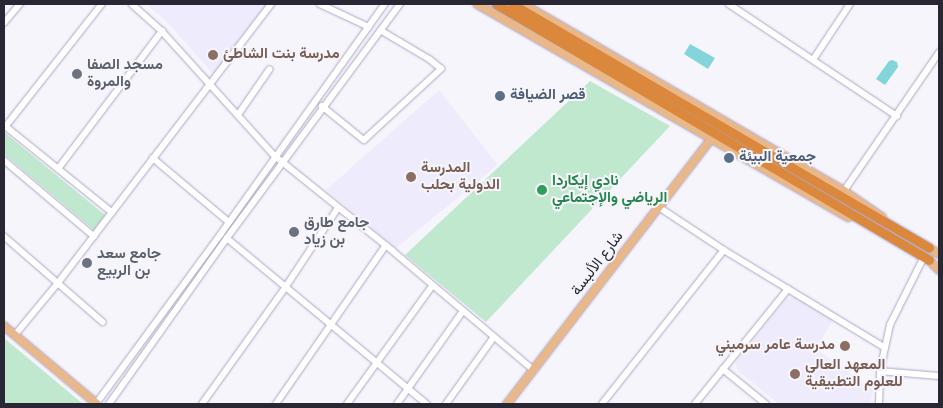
<!DOCTYPE html>
<meta charset="utf-8">
<style>
body{margin:0}
#map{position:relative;width:943px;height:408px;overflow:hidden;background:#f6f5fc;font-family:Overpass,Vazirmatn,sans-serif}
div>[style]{position:absolute}
.built>*{inset:0;background:#eeebfc}
.green>*{inset:0;background:#c0e8cf}
.water>*{inset:0;background:#83d5da}
.roads{filter:drop-shadow(0 0 1px #ada6c7) drop-shadow(0 0 1px #ada6c7)}
.minor>*{height:5.5px;margin:-2.75px;padding:0 2.75px;transform-origin:2.75px;border-radius:2.75px;background:#fff}
.major>*{height:8px;margin:-4px;padding:0 4px;transform-origin:4px;border-radius:4px;background:#e9b88a}
.highway>*{height:9px;margin:-4.5px;padding:0 4.5px;transform-origin:4.5px;border-radius:4.5px;background:#db883c}
.dots>*{width:14px;height:14px;translate:-50% -50%;box-sizing:border-box;border:2px solid #f6f5fc;border-radius:50%}
span{translate:-50% -50%;white-space:nowrap;text-align:center;line-height:1.15;-webkit-text-stroke:4px #f6f5fc;paint-order:stroke}
.education-label{font-size:15px;color:#785e54;font-weight:700}
.left{translate:0 -50%;text-align:left}
.right{translate:-100% -50%;text-align:right}
.worship-label{font-size:15px;color:#5b616d;font-weight:700}
.service-label{font-size:15px;color:#4e5e75;font-weight:700}
.leisure-label{font-size:15px;color:#27864d;font-weight:700}
.street-label{font-size:15px;color:#292734}
.frame{position:absolute;inset:0;border:5px solid #292734;pointer-events:none}
</style>
<div id="map">
<div class="built">
<i style="clip-path:polygon(146px 4px,268px 4px,214px 75px,167px 22px)"></i>
<i style="clip-path:polygon(439px 90px,498px 165px,396px 248px,326px 190px)"></i>
<i style="clip-path:polygon(794px 297px,833px 319px,816px 349px,873px 390px,870px 404px,779px 404px,737px 370px,736px 361px,787px 298px)"></i>
</div>
<div class="green">
<i style="clip-path:polygon(590px 81px,670px 126px,486px 322px,405px 255px)"></i>
<i style="clip-path:polygon(4px 132px,105px 215px,94px 230px,4px 154px)"></i>
<i style="clip-path:polygon(4px 338px,83px 404px,4px 404px)"></i>
</div>
<div class="water">
<i style="clip-path:polygon(690px 44px,715px 58px,708px 69px,684px 54px)"></i>
<i style="clip-path:polygon(892px 60px,897px 62px,898px 67px,885px 85px,876px 79px,889px 61px)"></i>
</div>
<div class="roads">
<div class="minor">
<i style="left:132px;top:4px;width:40px;rotate:42deg"></i>
<i style="left:162px;top:31px;width:169px;rotate:47.9deg"></i>
<i style="left:275px;top:156px;width:151px;rotate:38.8deg"></i>
<i style="left:393px;top:251px;width:185px;rotate:40.2deg"></i>
<i style="left:320px;top:4px;width:54px;rotate:25.1deg"></i>
<i style="left:729px;top:4px;width:202px;rotate:33.7deg"></i>
<i style="left:4px;top:23px;width:25px;rotate:-50deg"></i>
<i style="left:813px;top:60px;width:67px;rotate:-56.5deg"></i>
<i style="left:322px;top:106px;width:54px;rotate:39deg"></i>
<i style="left:364px;top:140px;width:105px;rotate:-42.7deg"></i>
<i style="left:441px;top:69px;width:14px;rotate:-141deg"></i>
<i style="left:430px;top:60px;width:57px;rotate:-149.4deg"></i>
<i style="left:238px;top:115px;width:55px;rotate:-55.4deg"></i>
<i style="left:4px;top:125px;width:139px;rotate:38.9deg"></i>
<i style="left:6px;top:126px;width:155px;rotate:-51.8deg"></i>
<i style="left:153px;top:158px;width:99px;rotate:40.1deg"></i>
<i style="left:4px;top:160px;width:118px;rotate:40.2deg"></i>
<i style="left:58px;top:169px;width:173px;rotate:-53deg"></i>
<i style="left:844px;top:191px;width:168px;rotate:-55.5deg"></i>
<i style="left:659px;top:207px;width:78px;rotate:33.5deg"></i>
<i style="left:724px;top:250px;width:187px;rotate:31.2deg"></i>
<i style="left:4px;top:236px;width:131px;rotate:41deg"></i>
<i style="left:227px;top:238px;width:260px;rotate:39.7deg"></i>
<i style="left:15px;top:335px;width:67px;rotate:-50.4deg"></i>
<i style="left:58px;top:283px;width:351px;rotate:-52.6deg"></i>
<i style="left:723px;top:369px;width:55px;rotate:39.1deg"></i>
<i style="left:880px;top:371px;width:59px;rotate:4.8deg"></i>
<i style="left:96px;top:404px;width:210px;rotate:-53.7deg"></i>
<i style="left:220px;top:235px;width:284px;rotate:-54.5deg"></i>
<i style="left:109px;top:404px;width:204px;rotate:-54.6deg"></i>
<i style="left:227px;top:238px;width:291px;rotate:-53.5deg"></i>
<i style="left:202px;top:404px;width:143px;rotate:-54.4deg"></i>
<i style="left:285px;top:288px;width:96px;rotate:-56.5deg"></i>
<i style="left:276px;top:404px;width:193px;rotate:-55.3deg"></i>
<i style="left:347px;top:404px;width:145px;rotate:-54.2deg"></i>
<i style="left:397px;top:404px;width:114px;rotate:-54.6deg"></i>
<i style="left:446px;top:404px;width:82px;rotate:-54.4deg"></i>
<i style="left:602px;top:404px;width:196px;rotate:-51.6deg"></i>
<i style="left:695px;top:404px;width:148px;rotate:-51deg"></i>
<i style="left:879px;top:404px;width:33px;rotate:-88deg"></i>
<i style="left:880px;top:371px;width:47px;rotate:-77.7deg"></i>
<i style="left:890px;top:325px;width:76px;rotate:-63.4deg"></i>
</div>
<div class="major">
<i style="left:477px;top:4px;width:428px;rotate:29.9deg"></i>
<i style="left:523px;top:4px;width:371px;rotate:30.2deg"></i>
<i style="left:844px;top:191px;width:46px;rotate:34.4deg"></i>
<i style="left:929px;top:248px;width:12px;rotate:31deg"></i>
<i style="left:929px;top:260px;width:14px;rotate:45deg"></i>
<i style="left:4px;top:326px;width:121px;rotate:40deg"></i>
<i style="left:507px;top:404px;width:333px;rotate:-52.4deg"></i>
</div>
<div class="highway">
<i style="left:496px;top:4px;width:503px;rotate:30.59deg"></i>
<i style="left:512px;top:4px;width:483px;rotate:30.3deg"></i>
</div>
</div>
<div class="dots">
<i style="left:213px;top:55px;background:#8d6e63"></i>
<i style="left:77px;top:74px;background:#6b7280"></i>
<i style="left:500px;top:96px;background:#5c6f8a"></i>
<i style="left:729px;top:158px;background:#5c6f8a"></i>
<i style="left:411px;top:177px;background:#8d6e63"></i>
<i style="left:542px;top:190px;background:#2e9e5b"></i>
<i style="left:294px;top:232px;background:#6b7280"></i>
<i style="left:87px;top:263px;background:#6b7280"></i>
<i style="left:845px;top:346px;background:#8d6e63"></i>
<i style="left:795px;top:374px;background:#8d6e63"></i>
</div>
<div class="education-label">
<span class="left" style="left:223px;top:55px">مدرسة بنت الشاطئ</span>
<span class="left" style="left:421px;top:177px">المدرسة<br>الدولية بحلب</span>
<span class="right" style="left:835px;top:346px">مدرسة عامر سرميني</span>
<span class="left" style="left:805px;top:374px">المعهد العالي<br>للعلوم التطبيقية</span>
</div>
<div class="worship-label">
<span class="left" style="left:87px;top:74px">مسجد الصفا<br>والمروة</span>
<span class="left" style="left:304px;top:232px">جامع طارق<br>بن زياد</span>
<span class="left" style="left:97px;top:263px">جامع سعد<br>بن الربيع</span>
</div>
<div class="service-label">
<span class="left" style="left:510px;top:96px">قصر الضيافة</span>
<span class="left" style="left:739px;top:158px">جمعية البيئة</span>
</div>
<div class="leisure-label">
<span class="left" style="left:552px;top:190px">نادي إيكاردا<br>الرياضي والإجتماعي</span>
</div>
<div class="street-label">
<span style="left:598px;top:264px;rotate:-53deg">شارع الألبسة</span>
</div>
<div class="frame"></div>
</div>
